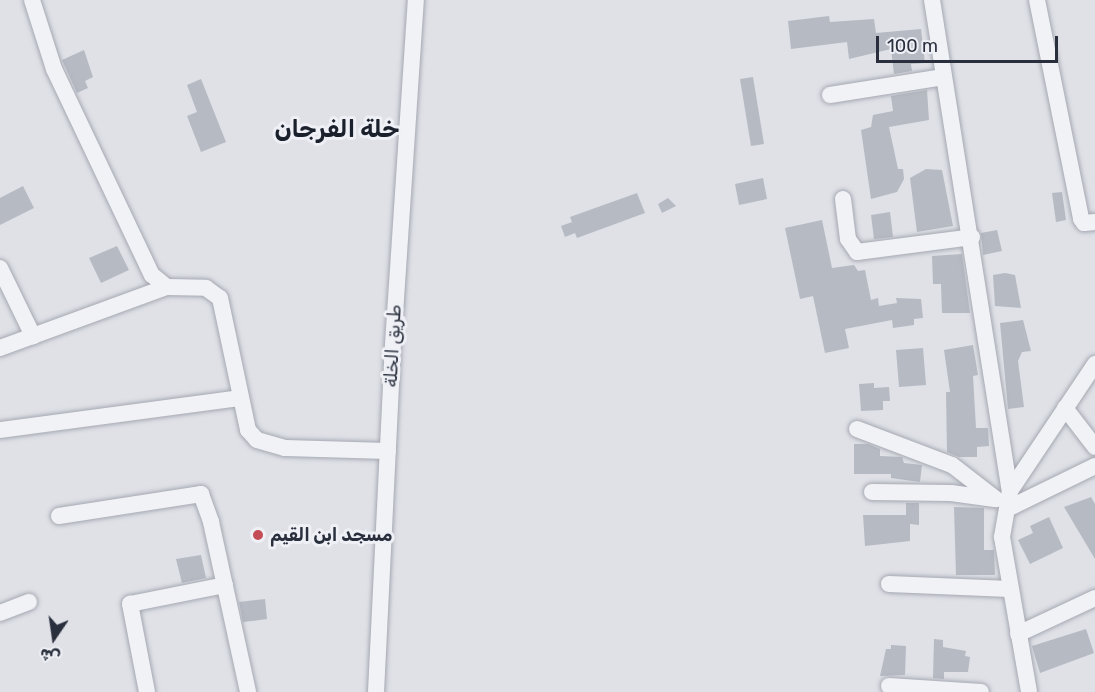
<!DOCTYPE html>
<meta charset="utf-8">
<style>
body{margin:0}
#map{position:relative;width:1095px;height:692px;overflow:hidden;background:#dfe1e7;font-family:Rubik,"Noto Naskh Arabic",sans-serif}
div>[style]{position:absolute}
.building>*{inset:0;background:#b6bac3}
.roads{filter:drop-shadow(0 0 2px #a5a8b1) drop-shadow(0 0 2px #a5a8b1)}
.minor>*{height:16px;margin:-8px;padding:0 8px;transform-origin:8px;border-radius:8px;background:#f1f2f6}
.dots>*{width:16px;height:16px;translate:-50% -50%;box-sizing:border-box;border:3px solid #eef0f5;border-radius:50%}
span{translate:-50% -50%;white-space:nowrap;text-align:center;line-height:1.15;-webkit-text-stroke:6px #eef0f5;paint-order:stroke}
.street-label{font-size:18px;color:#292f3d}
.poi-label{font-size:18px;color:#292f3d;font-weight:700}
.left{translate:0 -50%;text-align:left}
.district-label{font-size:24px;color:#1b202d;font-weight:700}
.north{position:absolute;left:24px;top:608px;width:60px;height:60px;-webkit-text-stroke:4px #eef0f5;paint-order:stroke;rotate:193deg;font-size:16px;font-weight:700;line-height:24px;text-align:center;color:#292f3d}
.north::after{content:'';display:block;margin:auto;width:21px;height:27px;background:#292f3d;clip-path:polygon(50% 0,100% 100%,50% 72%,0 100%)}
.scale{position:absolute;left:876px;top:36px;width:182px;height:27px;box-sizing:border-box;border:3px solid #292f3d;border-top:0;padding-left:8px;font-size:18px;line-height:21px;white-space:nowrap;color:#292f3d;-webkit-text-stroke:4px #eef0f5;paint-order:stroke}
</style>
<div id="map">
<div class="building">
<i style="clip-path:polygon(829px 16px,830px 22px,874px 19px,876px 33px,921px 29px,925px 63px,911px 64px,912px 71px,894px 74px,891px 49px,849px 59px,847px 42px,791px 49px,788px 21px)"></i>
<i style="clip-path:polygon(84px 50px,93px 77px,85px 81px,88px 88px,77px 93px,62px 60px)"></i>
<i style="clip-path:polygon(753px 77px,764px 144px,751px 146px,740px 79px)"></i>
<i style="clip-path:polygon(201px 79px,226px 142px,201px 152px,187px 116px,197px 112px,187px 85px)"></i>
<i style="clip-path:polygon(927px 90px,929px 120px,889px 127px,898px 169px,903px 169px,904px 179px,897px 192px,871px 199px,861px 130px,871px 127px,873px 115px,893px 111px,891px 96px)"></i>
<i style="clip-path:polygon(926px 169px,942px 170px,953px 226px,917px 232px,910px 178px)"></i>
<i style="clip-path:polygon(763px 178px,767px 199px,739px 205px,735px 184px)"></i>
<i style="clip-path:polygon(23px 186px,34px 208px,0 225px,0 198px)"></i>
<i style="clip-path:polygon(1062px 192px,1066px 220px,1056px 222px,1052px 193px)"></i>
<i style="clip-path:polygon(637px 193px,645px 213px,577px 238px,575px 233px,565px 237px,561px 226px,572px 222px,570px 217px)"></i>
<i style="clip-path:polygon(668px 198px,676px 206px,662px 213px,658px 204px)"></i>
<i style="clip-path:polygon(890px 212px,893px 237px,874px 239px,871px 215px)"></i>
<i style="clip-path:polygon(822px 220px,832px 268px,854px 265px,858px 271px,865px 270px,871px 300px,878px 298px,879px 306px,897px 303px,896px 298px,921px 299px,923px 318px,914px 319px,914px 325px,893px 328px,892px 320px,845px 329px,849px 348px,825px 353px,813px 296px,800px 299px,785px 228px)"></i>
<i style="clip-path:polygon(997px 230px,1002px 251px,983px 255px,981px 233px)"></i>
<i style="clip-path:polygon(117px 246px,129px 270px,101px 283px,89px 258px)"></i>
<i style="clip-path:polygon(962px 254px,970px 313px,942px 313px,941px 284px,933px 284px,932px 256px)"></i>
<i style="clip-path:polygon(1005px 273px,1015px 275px,1021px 308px,995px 306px,993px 275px)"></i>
<i style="clip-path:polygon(1023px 320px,1031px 351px,1022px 352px,1018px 361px,1024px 407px,1008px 409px,1000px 323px)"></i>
<i style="clip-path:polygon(973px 345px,978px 375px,973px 376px,976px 428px,988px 428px,989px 446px,977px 447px,977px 457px,959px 457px,947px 452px,946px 392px,950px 392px,944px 350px)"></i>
<i style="clip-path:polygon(923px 348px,926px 385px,899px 387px,896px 350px)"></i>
<i style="clip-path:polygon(874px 383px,874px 388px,889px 387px,890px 401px,883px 401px,883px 410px,861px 411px,859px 384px)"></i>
<i style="clip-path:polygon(854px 444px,868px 444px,880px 449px,880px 456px,902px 457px,904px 463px,922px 465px,920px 482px,891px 478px,891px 474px,854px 474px)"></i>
<i style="clip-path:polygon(1091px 497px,1095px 504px,1095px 559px,1064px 507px)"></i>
<i style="clip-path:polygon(906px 503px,919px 503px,919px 525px,910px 524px,910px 541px,865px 546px,863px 515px,906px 515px)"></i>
<i style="clip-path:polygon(954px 507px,984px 508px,984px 550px,994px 550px,995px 575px,956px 575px)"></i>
<i style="clip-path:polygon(1049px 517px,1063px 548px,1030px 564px,1018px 540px,1033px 533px,1030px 526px)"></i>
<i style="clip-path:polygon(201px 555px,206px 578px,182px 583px,176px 559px)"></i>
<i style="clip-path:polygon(265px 599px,267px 619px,243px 622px,239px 602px)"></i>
<i style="clip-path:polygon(1086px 629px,1094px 653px,1040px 673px,1032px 646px)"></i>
<i style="clip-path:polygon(934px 639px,943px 640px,943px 647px,966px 651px,965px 656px,970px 657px,968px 672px,944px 672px,944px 679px,933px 678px)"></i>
<i style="clip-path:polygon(891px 645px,906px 646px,905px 675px,880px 676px,886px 649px,891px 649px)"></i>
</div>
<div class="roads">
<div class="minor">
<i style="left:32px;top:0;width:72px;rotate:72.3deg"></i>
<i style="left:54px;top:69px;width:228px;rotate:64.6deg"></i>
<i style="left:152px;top:275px;width:19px;rotate:39deg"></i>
<i style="left:167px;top:287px;width:39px;rotate:1deg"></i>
<i style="left:206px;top:288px;width:17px;rotate:36deg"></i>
<i style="left:220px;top:298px;width:135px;rotate:78deg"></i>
<i style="left:248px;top:430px;width:13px;rotate:48deg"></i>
<i style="left:257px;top:440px;width:29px;rotate:16deg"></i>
<i style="left:285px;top:448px;width:103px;rotate:1.7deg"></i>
<i style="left:932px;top:0;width:497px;rotate:81deg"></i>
<i style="left:1010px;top:491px;width:47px;rotate:99.9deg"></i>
<i style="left:1002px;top:537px;width:157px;rotate:80.1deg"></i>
<i style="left:1037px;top:0;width:223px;rotate:78.6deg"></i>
<i style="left:1081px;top:219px;width:5px;rotate:53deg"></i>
<i style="left:1084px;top:223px;width:11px;rotate:-5deg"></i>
<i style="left:830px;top:95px;width:115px;rotate:-9deg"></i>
<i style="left:843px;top:199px;width:40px;rotate:82.9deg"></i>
<i style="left:848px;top:239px;width:16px;rotate:55deg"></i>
<i style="left:857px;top:252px;width:116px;rotate:-7.4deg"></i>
<i style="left:0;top:268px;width:76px;rotate:64.1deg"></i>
<i style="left:0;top:348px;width:178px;rotate:-20.1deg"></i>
<i style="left:1065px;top:408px;width:49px;rotate:52.4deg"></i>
<i style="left:857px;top:429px;width:102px;rotate:20.8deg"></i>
<i style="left:952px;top:465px;width:56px;rotate:37.7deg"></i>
<i style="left:0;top:430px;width:241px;rotate:-7.6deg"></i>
<i style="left:1010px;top:491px;width:153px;rotate:-56.2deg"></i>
<i style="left:872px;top:492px;width:79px;rotate:0.7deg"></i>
<i style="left:951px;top:493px;width:44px;rotate:7.8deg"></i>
<i style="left:1007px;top:509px;width:98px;rotate:-26deg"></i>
<i style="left:59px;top:516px;width:144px;rotate:-8.8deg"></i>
<i style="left:201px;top:494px;width:30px;rotate:70deg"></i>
<i style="left:211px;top:522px;width:174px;rotate:77.7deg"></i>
<i style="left:889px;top:584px;width:121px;rotate:2.4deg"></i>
<i style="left:0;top:613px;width:31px;rotate:-21deg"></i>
<i style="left:1018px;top:634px;width:85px;rotate:-25.1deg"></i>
<i style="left:889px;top:686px;width:92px;rotate:3.7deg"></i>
<i style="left:147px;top:692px;width:90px;rotate:-100.9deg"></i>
<i style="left:130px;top:604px;width:97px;rotate:-11.3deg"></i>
<i style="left:376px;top:692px;width:333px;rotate:-87.2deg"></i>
<i style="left:392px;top:359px;width:360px;rotate:-86.2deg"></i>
</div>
</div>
<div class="dots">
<i style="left:258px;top:535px;background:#c44c56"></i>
</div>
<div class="street-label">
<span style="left:393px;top:346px;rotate:-87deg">طريق الخلة</span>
</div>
<div class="poi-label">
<span class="left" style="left:270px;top:535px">مسجد ابن القيم</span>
</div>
<div class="district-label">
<span style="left:337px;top:130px">خلة الفرجان</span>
</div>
<div class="north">ش</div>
<div class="scale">100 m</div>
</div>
